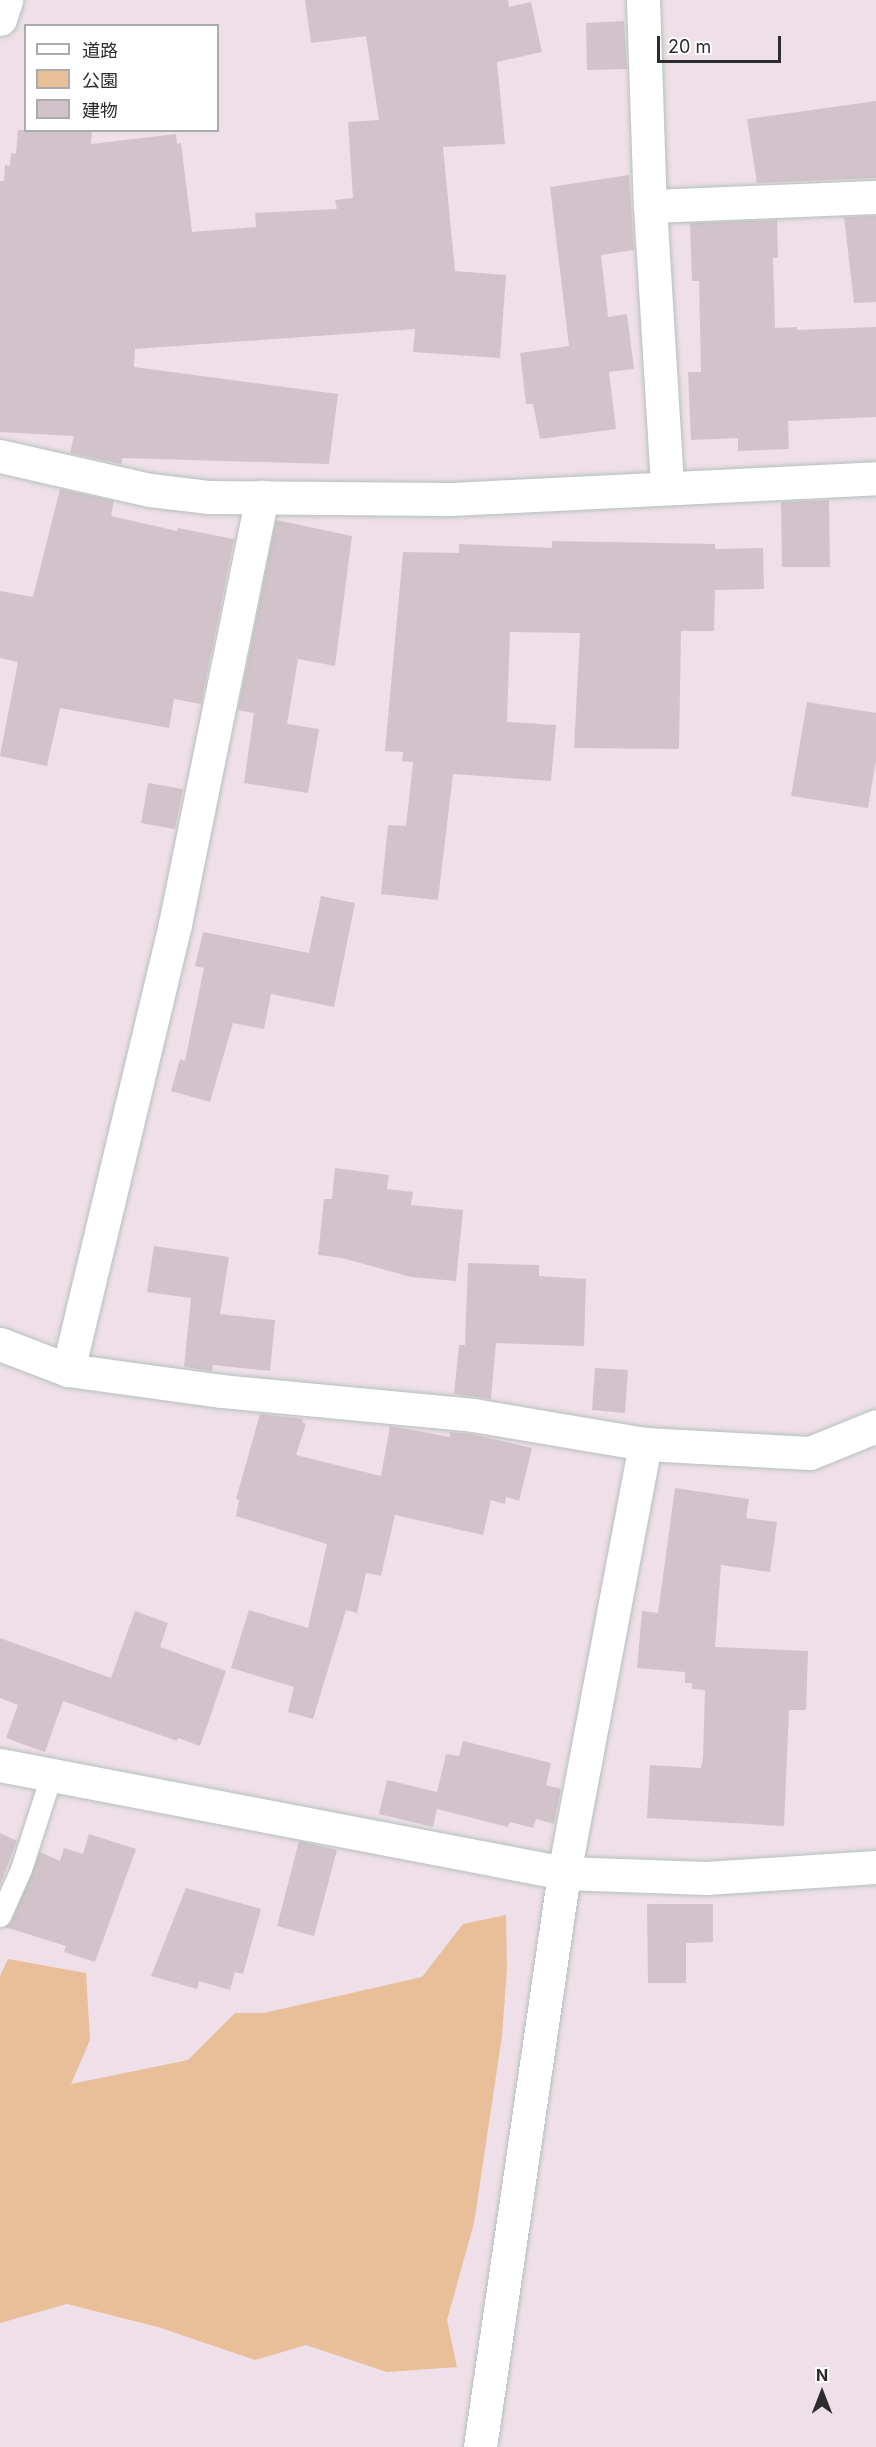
<!DOCTYPE html>
<meta charset="utf-8">
<style>
body{margin:0}
#map{position:relative;width:876px;height:2447px;overflow:hidden;background:#efdfe8;font-family:Inter,"Noto Sans JP",sans-serif}
div>[style]{position:absolute}
.green>*{inset:0;background:#e8bf98}
.building>*{inset:0;background:#d2c3cb}
.roads{filter:drop-shadow(0 0 2px #b3c1bb) drop-shadow(0 0 2px #b3c1bb)}
.lane>*{height:21px;margin:-10.5px;padding:0 10.5px;transform-origin:10.5px;border-radius:10.5px;background:#fff}
.street>*{height:33px;margin:-16.5px;padding:0 16.5px;transform-origin:16.5px;border-radius:16.5px;background:#fff}
.secondary>*{height:33px;margin:-16.5px;padding:0 16.5px;transform-origin:16.5px;border-radius:16.5px;background:#fff}
span{translate:-50% -50%;white-space:nowrap;text-align:center;line-height:1.15;-webkit-text-stroke:5px #fff;paint-order:stroke}
.legend{position:absolute;left:24px;top:24px;width:195px;height:108px;box-sizing:border-box;background:#fff;border:2px solid #ababab;margin:0;padding:8px 10px;list-style:none;font-size:18px;color:#2d2d2d}
.legend li{display:flex;align-items:center;gap:12px;height:30px}
.legend b{width:30px;border:2px solid #ababab}
.north{position:absolute;left:792px;top:2363px;width:60px;height:60px;-webkit-text-stroke:4px #fff;paint-order:stroke;rotate:0deg;font-size:16px;font-weight:700;line-height:24px;text-align:center;color:#2d2d2d}
.north::after{content:'';display:block;margin:auto;width:21px;height:27px;background:#2d2d2d;clip-path:polygon(50% 0,100% 100%,50% 72%,0 100%)}
.scale{position:absolute;left:657px;top:36px;width:124px;height:27px;box-sizing:border-box;border:3px solid #2d2d2d;border-top:0;padding-left:8px;font-size:18px;line-height:21px;white-space:nowrap;color:#2d2d2d;-webkit-text-stroke:4px #fff;paint-order:stroke}
</style>
<div id="map">
<div class="green">
<i style="clip-path:polygon(506px 1915px,507px 1968px,502px 2036px,474px 2223px,447px 2320px,457px 2367px,387px 2372px,306px 2345px,255px 2360px,158px 2327px,67px 2304px,0 2323px,0 1976px,8px 1959px,86px 1973px,90px 2040px,71px 2084px,188px 2060px,235px 2013px,264px 2013px,422px 1977px,463px 1924px)"></i>
</div>
<div class="building">
<i style="clip-path:polygon(305px 0,508px 0,509px 7px,531px 2px,542px 52px,497px 62px,505px 144px,443px 147px,455px 271px,506px 275px,500px 358px,413px 352px,415px 329px,135px 349px,134px 367px,338px 394px,329px 464px,122px 458px,121px 464px,70px 453px,74px 436px,0 432px,0 181px,4px 181px,5px 165px,10px 166px,11px 153px,16px 154px,18px 130px,92px 130px,91px 144px,176px 134px,177px 144px,181px 143px,192px 232px,256px 227px,255px 213px,337px 209px,335px 200px,353px 198px,348px 122px,379px 120px,366px 36px,311px 43px)"></i>
<i style="clip-path:polygon(624px 21px,627px 69px,587px 70px,586px 23px)"></i>
<i style="clip-path:polygon(876px 101px,876px 178px,757px 183px,747px 119px)"></i>
<i style="clip-path:polygon(629px 175px,634px 250px,601px 255px,608px 317px,627px 314px,634px 369px,609px 372px,616px 429px,540px 439px,533px 404px,526px 404px,520px 353px,569px 346px,550px 187px)"></i>
<i style="clip-path:polygon(876px 216px,876px 302px,854px 303px,844px 217px)"></i>
<i style="clip-path:polygon(777px 220px,778px 258px,773px 258px,775px 328px,797px 327px,797px 330px,876px 327px,876px 417px,788px 421px,789px 449px,738px 451px,738px 438px,691px 440px,688px 372px,701px 372px,699px 281px,692px 281px,690px 223px)"></i>
<i style="clip-path:polygon(60px 489px,114px 501px,111px 516px,177px 531px,178px 528px,234px 539px,201px 704px,174px 699px,169px 728px,60px 708px,47px 766px,0 756px,18px 662px,0 658px,0 591px,33px 597px)"></i>
<i style="clip-path:polygon(829px 500px,830px 567px,782px 567px,781px 502px)"></i>
<i style="clip-path:polygon(276px 520px,352px 536px,335px 666px,298px 659px,287px 724px,319px 729px,308px 793px,244px 783px,254px 713px,238px 710px)"></i>
<i style="clip-path:polygon(552px 541px,715px 544px,715px 549px,763px 548px,764px 589px,715px 590px,714px 631px,681px 631px,679px 749px,574px 748px,580px 633px,510px 632px,507px 722px,556px 725px,551px 781px,453px 774px,438px 900px,381px 894px,388px 825px,406px 826px,413px 762px,402px 761px,403px 752px,385px 751px,403px 552px,459px 553px,459px 544px,552px 548px)"></i>
<i style="clip-path:polygon(807px 702px,876px 713px,876px 760px,868px 808px,791px 796px)"></i>
<i style="clip-path:polygon(148px 783px,183px 789px,175px 829px,141px 823px)"></i>
<i style="clip-path:polygon(321px 896px,355px 903px,334px 1007px,271px 994px,264px 1029px,233px 1023px,210px 1102px,171px 1091px,180px 1059px,185px 1061px,204px 968px,195px 966px,203px 932px,309px 953px)"></i>
<i style="clip-path:polygon(335px 1168px,389px 1175px,387px 1189px,413px 1192px,411px 1205px,463px 1210px,456px 1281px,411px 1277px,342px 1258px,318px 1255px,324px 1199px,332px 1199px)"></i>
<i style="clip-path:polygon(154px 1246px,229px 1257px,220px 1314px,275px 1320px,270px 1371px,213px 1365px,212px 1371px,184px 1367px,191px 1298px,147px 1292px)"></i>
<i style="clip-path:polygon(468px 1263px,539px 1265px,539px 1276px,586px 1279px,584px 1346px,496px 1343px,491px 1399px,454px 1394px,459px 1345px,465px 1345px)"></i>
<i style="clip-path:polygon(595px 1368px,628px 1370px,625px 1413px,592px 1410px)"></i>
<i style="clip-path:polygon(260px 1414px,303px 1419px,302px 1422px,306px 1424px,296px 1455px,381px 1476px,390px 1426px,450px 1437px,450px 1432px,471px 1434px,532px 1448px,519px 1501px,506px 1497px,505px 1504px,491px 1500px,483px 1535px,395px 1515px,381px 1576px,366px 1573px,357px 1613px,346px 1610px,313px 1719px,288px 1712px,294px 1687px,231px 1668px,249px 1610px,308px 1628px,327px 1544px,236px 1516px,239px 1500px,236px 1499px)"></i>
<i style="clip-path:polygon(675px 1488px,749px 1499px,746px 1518px,777px 1522px,770px 1572px,721px 1565px,715px 1647px,808px 1651px,806px 1710px,789px 1710px,784px 1826px,647px 1818px,650px 1765px,701px 1768px,703px 1757px,705px 1690px,692px 1689px,692px 1683px,685px 1683px,685px 1672px,637px 1668px,642px 1611px,658px 1613px)"></i>
<i style="clip-path:polygon(135px 1611px,168px 1623px,160px 1647px,226px 1671px,200px 1746px,178px 1738px,177px 1741px,63px 1701px,45px 1752px,6px 1738px,18px 1705px,0 1698px,0 1638px,111px 1678px)"></i>
<i style="clip-path:polygon(463px 1741px,551px 1763px,546px 1785px,561px 1789px,554px 1824px,536px 1819px,533px 1828px,510px 1822px,508px 1827px,437px 1809px,433px 1827px,379px 1814px,387px 1780px,437px 1792px,446px 1754px,459px 1756px)"></i>
<i style="clip-path:polygon(0 1833px,17px 1841px,0 1885px)"></i>
<i style="clip-path:polygon(89px 1834px,136px 1849px,95px 1962px,64px 1952px,66px 1946px,5px 1927px,12px 1921px,40px 1852px,60px 1861px,64px 1848px,83px 1854px)"></i>
<i style="clip-path:polygon(299px 1841px,337px 1850px,314px 1936px,277px 1926px)"></i>
<i style="clip-path:polygon(186px 1888px,261px 1909px,243px 1974px,235px 1972px,230px 1990px,199px 1981px,197px 1989px,151px 1976px)"></i>
<i style="clip-path:polygon(647px 1904px,713px 1904px,713px 1942px,686px 1943px,686px 1983px,648px 1983px)"></i>
</div>
<div class="roads">
<div class="lane">
<i style="left:0;top:1916px;width:51px;rotate:-65.9deg"></i>
<i style="left:21px;top:1869px;width:98px;rotate:-72.1deg"></i>
</div>
<div class="street">
<i style="left:643px;top:0;width:206px;rotate:88.1deg"></i>
<i style="left:650px;top:206px;width:282px;rotate:86.5deg"></i>
<i style="left:650px;top:206px;width:226px;rotate:-2.3deg"></i>
<i style="left:0;top:456px;width:154px;rotate:12.8deg"></i>
<i style="left:150px;top:490px;width:58px;rotate:6.9deg"></i>
<i style="left:208px;top:497px;width:243px;rotate:0.5deg"></i>
<i style="left:451px;top:499px;width:426px;rotate:-2.8deg"></i>
<i style="left:0;top:1344px;width:73px;rotate:20.9deg"></i>
<i style="left:68px;top:1370px;width:154px;rotate:7.8deg"></i>
<i style="left:221px;top:1391px;width:253px;rotate:5.4deg"></i>
<i style="left:473px;top:1415px;width:174px;rotate:9.6deg"></i>
<i style="left:645px;top:1444px;width:165px;rotate:3.1deg"></i>
<i style="left:810px;top:1453px;width:71px;rotate:-22.2deg"></i>
<i style="left:68px;top:1370px;width:459px;rotate:-76.5deg"></i>
<i style="left:175px;top:924px;width:436px;rotate:-78.5deg"></i>
<i style="left:0;top:1765px;width:574px;rotate:10.84deg"></i>
<i style="left:564px;top:1873px;width:142px;rotate:2deg"></i>
<i style="left:706px;top:1878px;width:170px;rotate:-3.7deg"></i>
</div>
<div class="secondary">
<i style="left:0;top:19px;width:20px;rotate:-72deg"></i>
<i style="left:480px;top:2447px;width:580px;rotate:-81.67deg"></i>
<i style="left:564px;top:1873px;width:437px;rotate:-79.3deg"></i>
</div>
</div>
<ul class="legend">
<li><b style="height:8px;background:#fff"></b>道路</li>
<li><b style="height:16px;background:#e8bf98"></b>公園</li>
<li><b style="height:16px;background:#d2c3cb"></b>建物</li>
</ul>
<div class="north">N</div>
<div class="scale">20 m</div>
</div>
